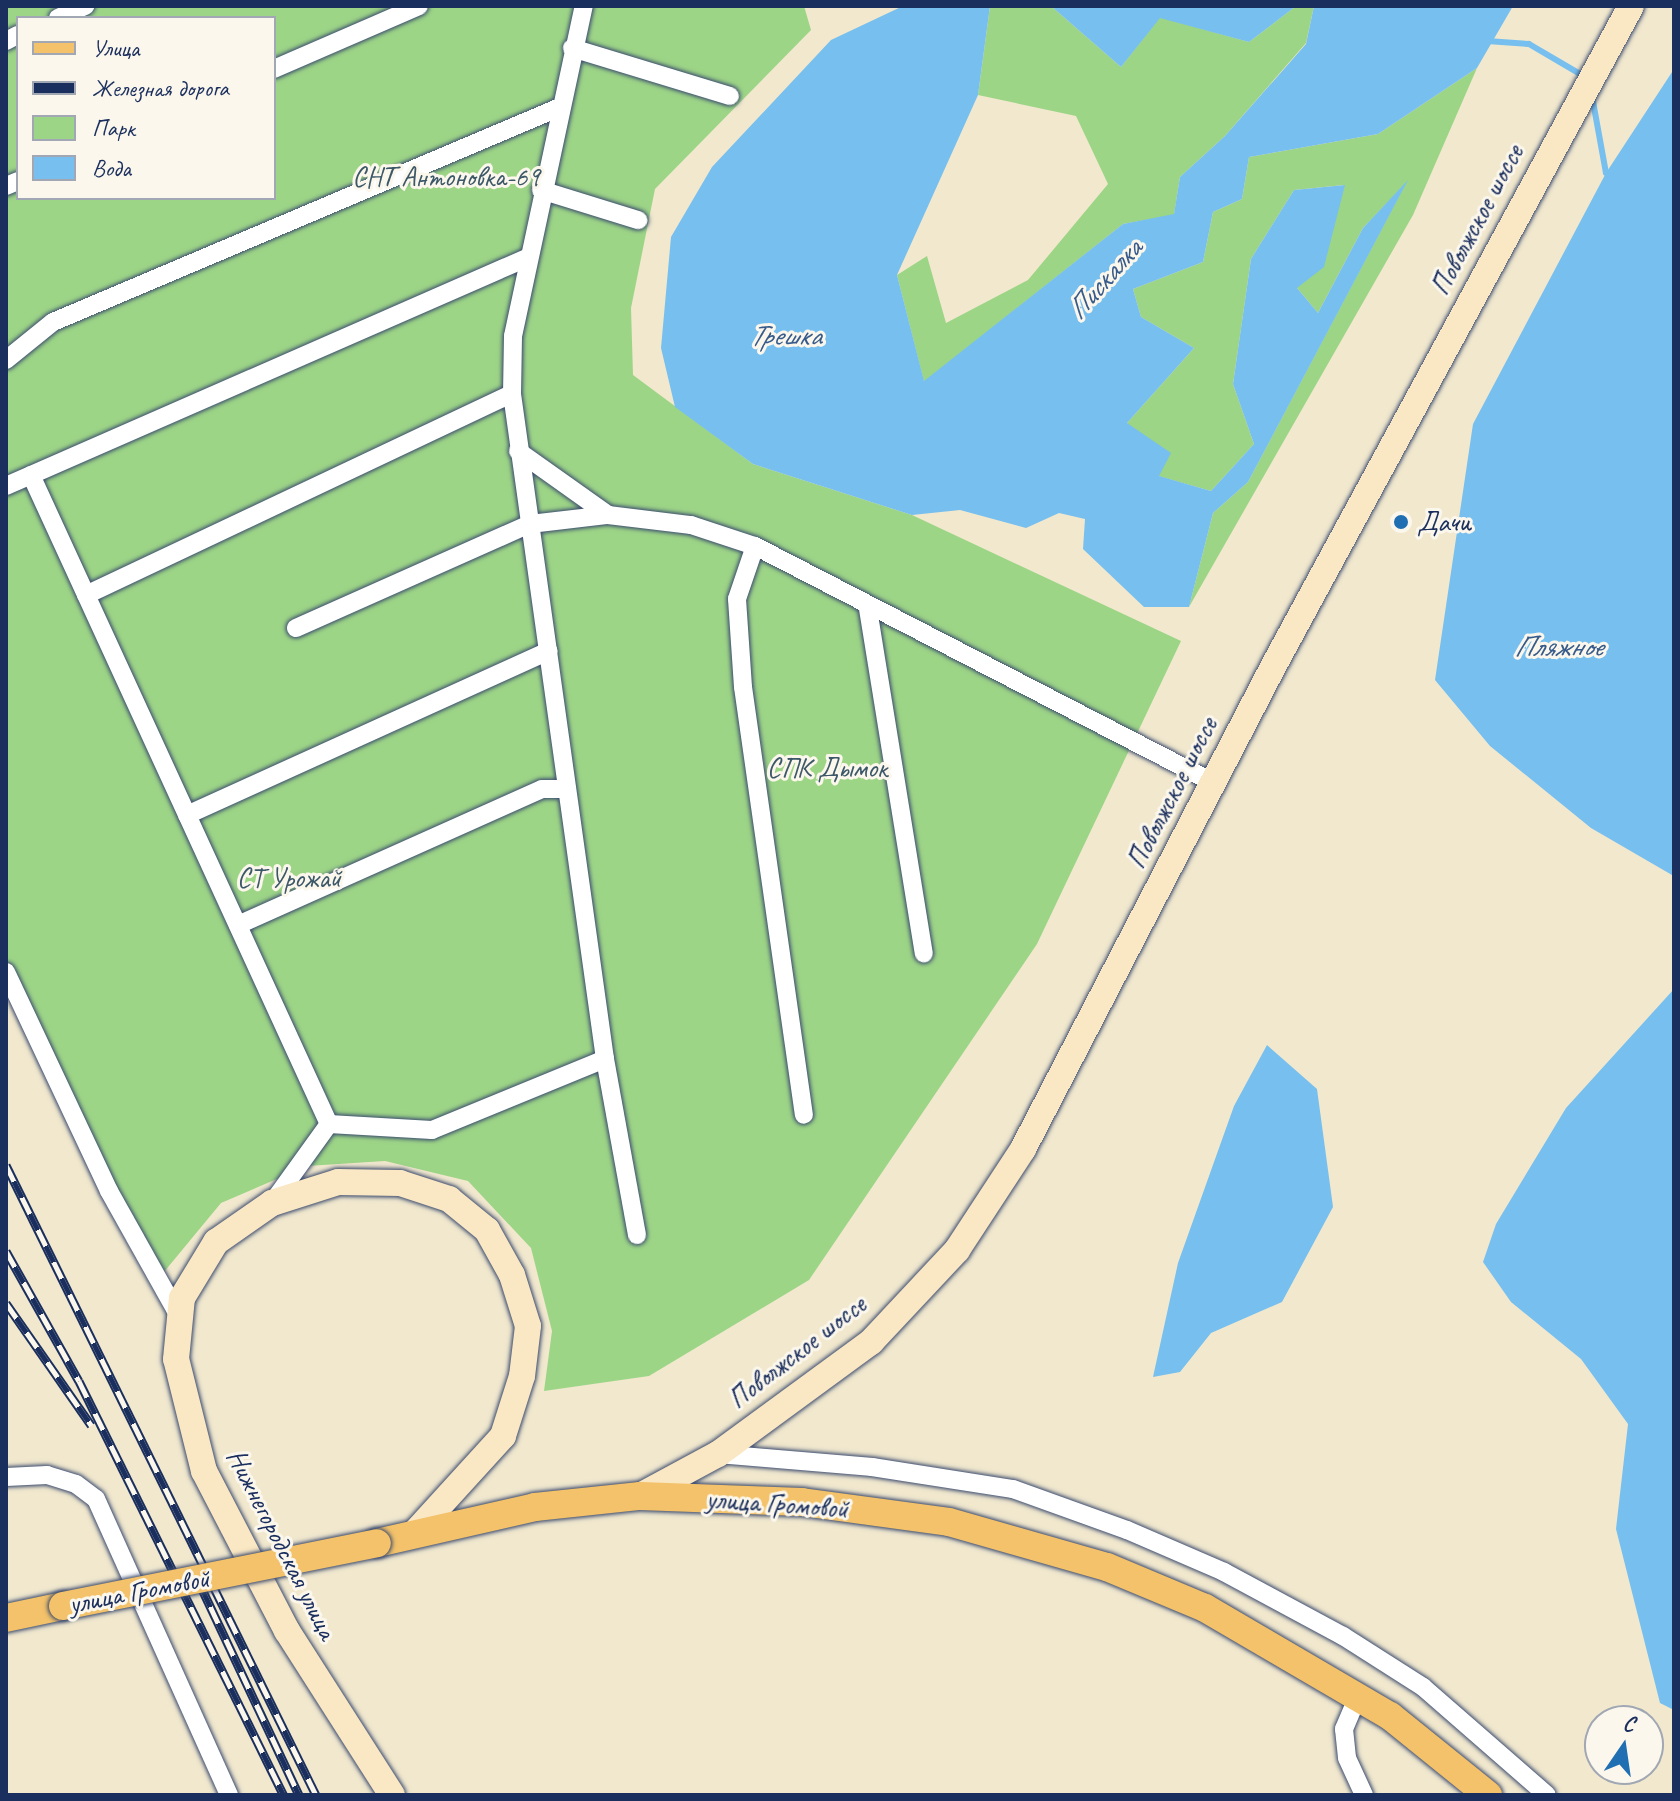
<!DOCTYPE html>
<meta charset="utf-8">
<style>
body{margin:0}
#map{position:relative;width:1680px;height:1801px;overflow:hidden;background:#f1e8ce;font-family:Caveat,sans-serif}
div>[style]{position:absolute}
.green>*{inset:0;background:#9dd587}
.water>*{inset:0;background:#76bfef}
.stream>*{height:6px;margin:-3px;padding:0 3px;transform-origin:3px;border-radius:3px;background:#76bfef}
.roads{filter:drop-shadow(0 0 2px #3b4b6f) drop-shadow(0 0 2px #3b4b6f)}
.street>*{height:18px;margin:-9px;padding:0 9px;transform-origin:9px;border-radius:9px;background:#fff}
.secondary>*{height:26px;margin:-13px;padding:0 13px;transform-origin:13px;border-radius:13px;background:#fae7c3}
.primary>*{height:28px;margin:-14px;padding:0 14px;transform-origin:14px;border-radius:14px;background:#f3c26a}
.rail>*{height:9px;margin-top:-4.5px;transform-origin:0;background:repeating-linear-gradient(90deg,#fbf7ec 0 18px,#1b2f5e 0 36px);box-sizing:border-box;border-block:2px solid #1b2f5e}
.bridges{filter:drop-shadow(0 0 2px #3b4b6f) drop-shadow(0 0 2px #3b4b6f)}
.primary-bridge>*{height:28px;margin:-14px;padding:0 14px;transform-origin:14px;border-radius:14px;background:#f3c26a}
.dots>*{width:22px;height:22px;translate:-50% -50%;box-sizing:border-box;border:4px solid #fbf7ec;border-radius:50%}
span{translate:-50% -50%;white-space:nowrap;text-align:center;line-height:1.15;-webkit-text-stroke:6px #fbf7ec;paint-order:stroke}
.park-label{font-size:28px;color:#3c5868}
.street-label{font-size:28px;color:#1b2f5e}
.poi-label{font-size:28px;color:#1b2f5e}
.left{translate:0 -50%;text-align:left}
.water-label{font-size:30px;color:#365a8a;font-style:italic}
.frame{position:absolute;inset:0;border:8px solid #1b2f5e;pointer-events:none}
.legend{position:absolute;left:16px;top:16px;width:260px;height:184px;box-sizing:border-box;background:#fbf7ec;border:2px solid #a1a7b3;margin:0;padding:10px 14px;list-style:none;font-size:24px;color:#1b2f5e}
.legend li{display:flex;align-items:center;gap:16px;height:40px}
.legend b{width:40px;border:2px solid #a1a7b3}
.north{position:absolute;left:1584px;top:1705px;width:80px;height:80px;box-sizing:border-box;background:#fbf7ec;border:2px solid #a1a7b3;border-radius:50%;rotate:13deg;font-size:22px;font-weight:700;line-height:32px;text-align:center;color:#1b2f5e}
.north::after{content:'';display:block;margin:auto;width:28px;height:36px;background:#1f6fb2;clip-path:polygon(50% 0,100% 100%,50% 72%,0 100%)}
</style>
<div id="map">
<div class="green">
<i style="clip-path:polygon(evenodd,6px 6px,804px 6px,811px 30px,655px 189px,631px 308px,633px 375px,753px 464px,912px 515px,1181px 641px,1037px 944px,809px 1280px,649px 1376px,544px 1391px,552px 1331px,531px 1248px,468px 1181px,385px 1161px,307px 1166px,221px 1203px,159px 1278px,6px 974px,6px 6px,18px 18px,274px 18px,274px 198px,18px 198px,18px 18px)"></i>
<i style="clip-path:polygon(990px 6px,1051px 6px,1121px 67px,1160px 17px,1249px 42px,1296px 6px,1314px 6px,1306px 43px,1225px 136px,1180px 177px,1174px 215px,1123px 224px,924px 382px,897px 275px,927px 256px,946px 323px,1028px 280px,1108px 184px,1076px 116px,978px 95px)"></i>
<i style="clip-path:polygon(1477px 68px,1413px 215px,1189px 607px,1213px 513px,1248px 482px,1406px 183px,1363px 228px,1318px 313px,1297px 288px,1344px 185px,1294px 190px,1251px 259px,1233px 384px,1254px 444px,1211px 491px,1158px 476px,1127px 423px,1194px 348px,1141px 317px,1133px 289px,1203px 262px,1213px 212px,1242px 199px,1249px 157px,1378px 134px)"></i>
</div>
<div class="water">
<i style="clip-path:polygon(903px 6px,990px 6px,978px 95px,897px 275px,924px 381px,1123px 224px,1174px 214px,1180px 177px,1225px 136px,1306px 44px,1314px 6px,1513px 6px,1477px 68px,1378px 134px,1249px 157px,1242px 199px,1213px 212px,1203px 262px,1133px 289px,1141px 317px,1194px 348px,1127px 423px,1171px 453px,1159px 476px,1211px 491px,1254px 444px,1233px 384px,1251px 259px,1294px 190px,1345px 185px,1324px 267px,1297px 288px,1318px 313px,1363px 228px,1408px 180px,1248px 482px,1213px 513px,1189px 607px,1144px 607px,1083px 549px,1085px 519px,1059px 513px,1026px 528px,960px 510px,912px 515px,753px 464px,675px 407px,661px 348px,671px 237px,712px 167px,831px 40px)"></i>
<i style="clip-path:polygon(1051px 6px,1296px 6px,1249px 42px,1160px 18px,1121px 67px)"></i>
<i style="clip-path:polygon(1674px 69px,1674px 953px,1672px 875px,1591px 828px,1490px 746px,1435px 680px,1473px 424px,1606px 173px)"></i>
<i style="clip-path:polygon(1674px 989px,1674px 1710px,1660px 1703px,1616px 1529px,1628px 1424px,1581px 1359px,1511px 1302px,1483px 1262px,1496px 1224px,1566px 1108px)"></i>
<i style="clip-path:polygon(1267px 1045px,1317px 1089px,1333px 1207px,1282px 1302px,1211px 1333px,1180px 1372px,1153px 1377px,1178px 1263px,1234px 1106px)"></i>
</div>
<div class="stream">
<i style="left:1487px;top:41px;width:42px;rotate:4.1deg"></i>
<i style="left:1529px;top:44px;width:67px;rotate:30.4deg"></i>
<i style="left:1592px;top:96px;width:78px;rotate:79.7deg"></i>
<i style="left:1606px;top:173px;width:6px;rotate:31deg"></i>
</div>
<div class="roads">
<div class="street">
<i style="left:58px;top:18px;width:30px;rotate:-24deg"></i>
<i style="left:6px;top:41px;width:13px;rotate:-27deg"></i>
<i style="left:572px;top:48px;width:165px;rotate:16.9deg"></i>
<i style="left:274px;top:69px;width:158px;rotate:-23.5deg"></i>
<i style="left:6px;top:186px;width:13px;rotate:-23deg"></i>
<i style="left:541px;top:190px;width:102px;rotate:17.2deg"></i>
<i style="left:6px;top:360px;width:60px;rotate:-39deg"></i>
<i style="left:53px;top:322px;width:548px;rotate:-22.97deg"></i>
<i style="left:518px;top:451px;width:110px;rotate:35.4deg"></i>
<i style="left:31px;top:475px;width:714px;rotate:65.34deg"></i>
<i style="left:6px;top:486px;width:571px;rotate:-23.65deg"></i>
<i style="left:755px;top:546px;width:56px;rotate:108.8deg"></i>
<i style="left:737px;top:599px;width:88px;rotate:86.1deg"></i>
<i style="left:743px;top:687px;width:432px;rotate:81.9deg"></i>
<i style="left:86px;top:595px;width:471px;rotate:-25.3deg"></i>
<i style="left:868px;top:609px;width:349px;rotate:80.8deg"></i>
<i style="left:296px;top:628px;width:256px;rotate:-24deg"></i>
<i style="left:530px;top:524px;width:79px;rotate:-6.6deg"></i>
<i style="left:608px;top:515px;width:84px;rotate:6.9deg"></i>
<i style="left:691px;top:525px;width:67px;rotate:18.2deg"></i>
<i style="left:755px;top:546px;width:517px;rotate:27.31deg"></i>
<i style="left:187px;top:815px;width:397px;rotate:-24.4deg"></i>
<i style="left:238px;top:925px;width:333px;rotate:-24.1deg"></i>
<i style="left:542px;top:789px;width:25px"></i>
<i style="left:6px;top:972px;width:242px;rotate:64.8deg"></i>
<i style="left:109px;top:1191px;width:145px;rotate:60.8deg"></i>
<i style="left:605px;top:1059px;width:179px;rotate:79.7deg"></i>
<i style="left:272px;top:1203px;width:97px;rotate:-54.2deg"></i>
<i style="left:329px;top:1124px;width:103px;rotate:3.3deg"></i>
<i style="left:432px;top:1130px;width:187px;rotate:-22.3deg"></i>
<i style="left:605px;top:1059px;width:671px;rotate:-97.96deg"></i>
<i style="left:512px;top:394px;width:58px;rotate:-89deg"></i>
<i style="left:513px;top:336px;width:338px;rotate:-77.9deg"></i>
<i style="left:718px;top:1454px;width:155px;rotate:4.8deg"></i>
<i style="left:872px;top:1467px;width:143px;rotate:8.9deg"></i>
<i style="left:1013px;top:1489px;width:121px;rotate:19.8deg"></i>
<i style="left:1127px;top:1530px;width:106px;rotate:23.4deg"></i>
<i style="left:1224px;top:1572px;width:135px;rotate:28.3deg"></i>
<i style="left:1343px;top:1636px;width:95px;rotate:32.5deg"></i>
<i style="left:1423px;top:1687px;width:164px;rotate:41.1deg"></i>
<i style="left:6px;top:1477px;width:41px;rotate:-2.8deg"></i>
<i style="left:47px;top:1475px;width:30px;rotate:17deg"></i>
<i style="left:76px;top:1484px;width:25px;rotate:37deg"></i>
<i style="left:96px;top:1499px;width:325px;rotate:65.8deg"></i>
<i style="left:1358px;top:1696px;width:36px;rotate:113deg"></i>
<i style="left:1344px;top:1729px;width:29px;rotate:84deg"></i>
<i style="left:1347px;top:1758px;width:41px;rotate:65.3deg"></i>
</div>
<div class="secondary">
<i style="left:640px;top:1496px;width:89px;rotate:-28.3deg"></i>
<i style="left:718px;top:1454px;width:190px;rotate:-36.2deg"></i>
<i style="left:871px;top:1342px;width:126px;rotate:-46.9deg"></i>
<i style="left:957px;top:1250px;width:121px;rotate:-56.8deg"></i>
<i style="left:1023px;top:1149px;width:545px;rotate:-62.59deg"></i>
<i style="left:1274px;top:665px;width:749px;rotate:-61.55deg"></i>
<i style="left:392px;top:1795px;width:195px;rotate:-122.6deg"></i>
<i style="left:287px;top:1631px;width:180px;rotate:-117.4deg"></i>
<i style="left:204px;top:1471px;width:115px;rotate:-104deg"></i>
<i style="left:176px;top:1359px;width:61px;rotate:-84.4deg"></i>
<i style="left:182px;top:1298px;width:66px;rotate:-58.7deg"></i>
<i style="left:216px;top:1242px;width:68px;rotate:-34.9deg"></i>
<i style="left:272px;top:1203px;width:69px;rotate:-17.7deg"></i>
<i style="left:338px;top:1182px;width:62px;rotate:0.9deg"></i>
<i style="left:400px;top:1183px;width:52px;rotate:18.1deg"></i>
<i style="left:449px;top:1199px;width:49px;rotate:39.2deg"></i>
<i style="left:487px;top:1230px;width:51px;rotate:60.9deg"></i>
<i style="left:512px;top:1275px;width:53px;rotate:72.6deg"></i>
<i style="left:528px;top:1326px;width:50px;rotate:96.8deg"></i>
<i style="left:522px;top:1376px;width:63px;rotate:107.6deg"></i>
<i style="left:503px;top:1436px;width:134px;rotate:132.3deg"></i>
</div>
<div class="primary">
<i style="left:377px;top:1543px;width:162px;rotate:-12.8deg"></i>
<i style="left:535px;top:1507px;width:106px;rotate:-6deg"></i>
<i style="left:640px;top:1496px;width:162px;rotate:2.1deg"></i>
<i style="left:802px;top:1502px;width:148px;rotate:7.7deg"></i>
<i style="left:949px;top:1522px;width:164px;rotate:15.9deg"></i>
<i style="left:1107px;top:1567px;width:106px;rotate:22.7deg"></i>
<i style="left:1205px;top:1608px;width:214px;rotate:30.3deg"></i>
<i style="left:1390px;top:1716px;width:126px;rotate:38.9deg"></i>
<i style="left:6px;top:1618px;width:58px;rotate:-11.9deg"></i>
</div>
</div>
<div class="rail">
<i style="left:6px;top:1165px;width:702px;rotate:63.8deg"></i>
<i style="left:6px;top:1251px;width:149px;rotate:60.7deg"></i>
<i style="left:79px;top:1381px;width:462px;rotate:63.7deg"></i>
<i style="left:6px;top:1303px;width:149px;rotate:55.1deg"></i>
<i style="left:195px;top:1574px;width:244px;rotate:64.8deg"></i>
</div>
<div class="bridges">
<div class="primary-bridge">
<i style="left:63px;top:1606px;width:320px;rotate:-11.3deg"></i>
</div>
</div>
<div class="dots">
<i style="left:1401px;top:522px;background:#1f6fb2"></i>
</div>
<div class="park-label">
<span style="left:446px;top:177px">СНТ Антоновка-69</span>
<span style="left:827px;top:768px">СПК Дымок</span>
<span style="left:289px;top:878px">СТ Урожай</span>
</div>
<div class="street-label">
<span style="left:1477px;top:220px;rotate:-62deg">Поволжское шоссе</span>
<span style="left:1172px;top:793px;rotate:-63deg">Поволжское шоссе</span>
<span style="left:797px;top:1352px;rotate:-38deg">Поволжское шоссе</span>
<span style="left:777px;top:1504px;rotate:4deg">улица Громовой</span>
<span style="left:282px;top:1544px;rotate:63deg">Нижнегородская улица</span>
<span style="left:139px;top:1591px;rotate:-11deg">улица Громовой</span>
</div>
<div class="poi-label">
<span class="left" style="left:1417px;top:522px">Дачи</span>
</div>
<div class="water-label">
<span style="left:1104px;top:279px;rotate:-48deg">Пискалка</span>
<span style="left:785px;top:335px">Трешка</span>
<span style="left:1558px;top:646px">Пляжное</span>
</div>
<div class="frame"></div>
<ul class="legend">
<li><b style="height:10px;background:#f3c26a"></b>Улица</li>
<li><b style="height:10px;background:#1b2f5e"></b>Железная дорога</li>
<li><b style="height:22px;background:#9dd587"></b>Парк</li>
<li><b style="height:22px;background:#76bfef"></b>Вода</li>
</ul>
<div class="north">С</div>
</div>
